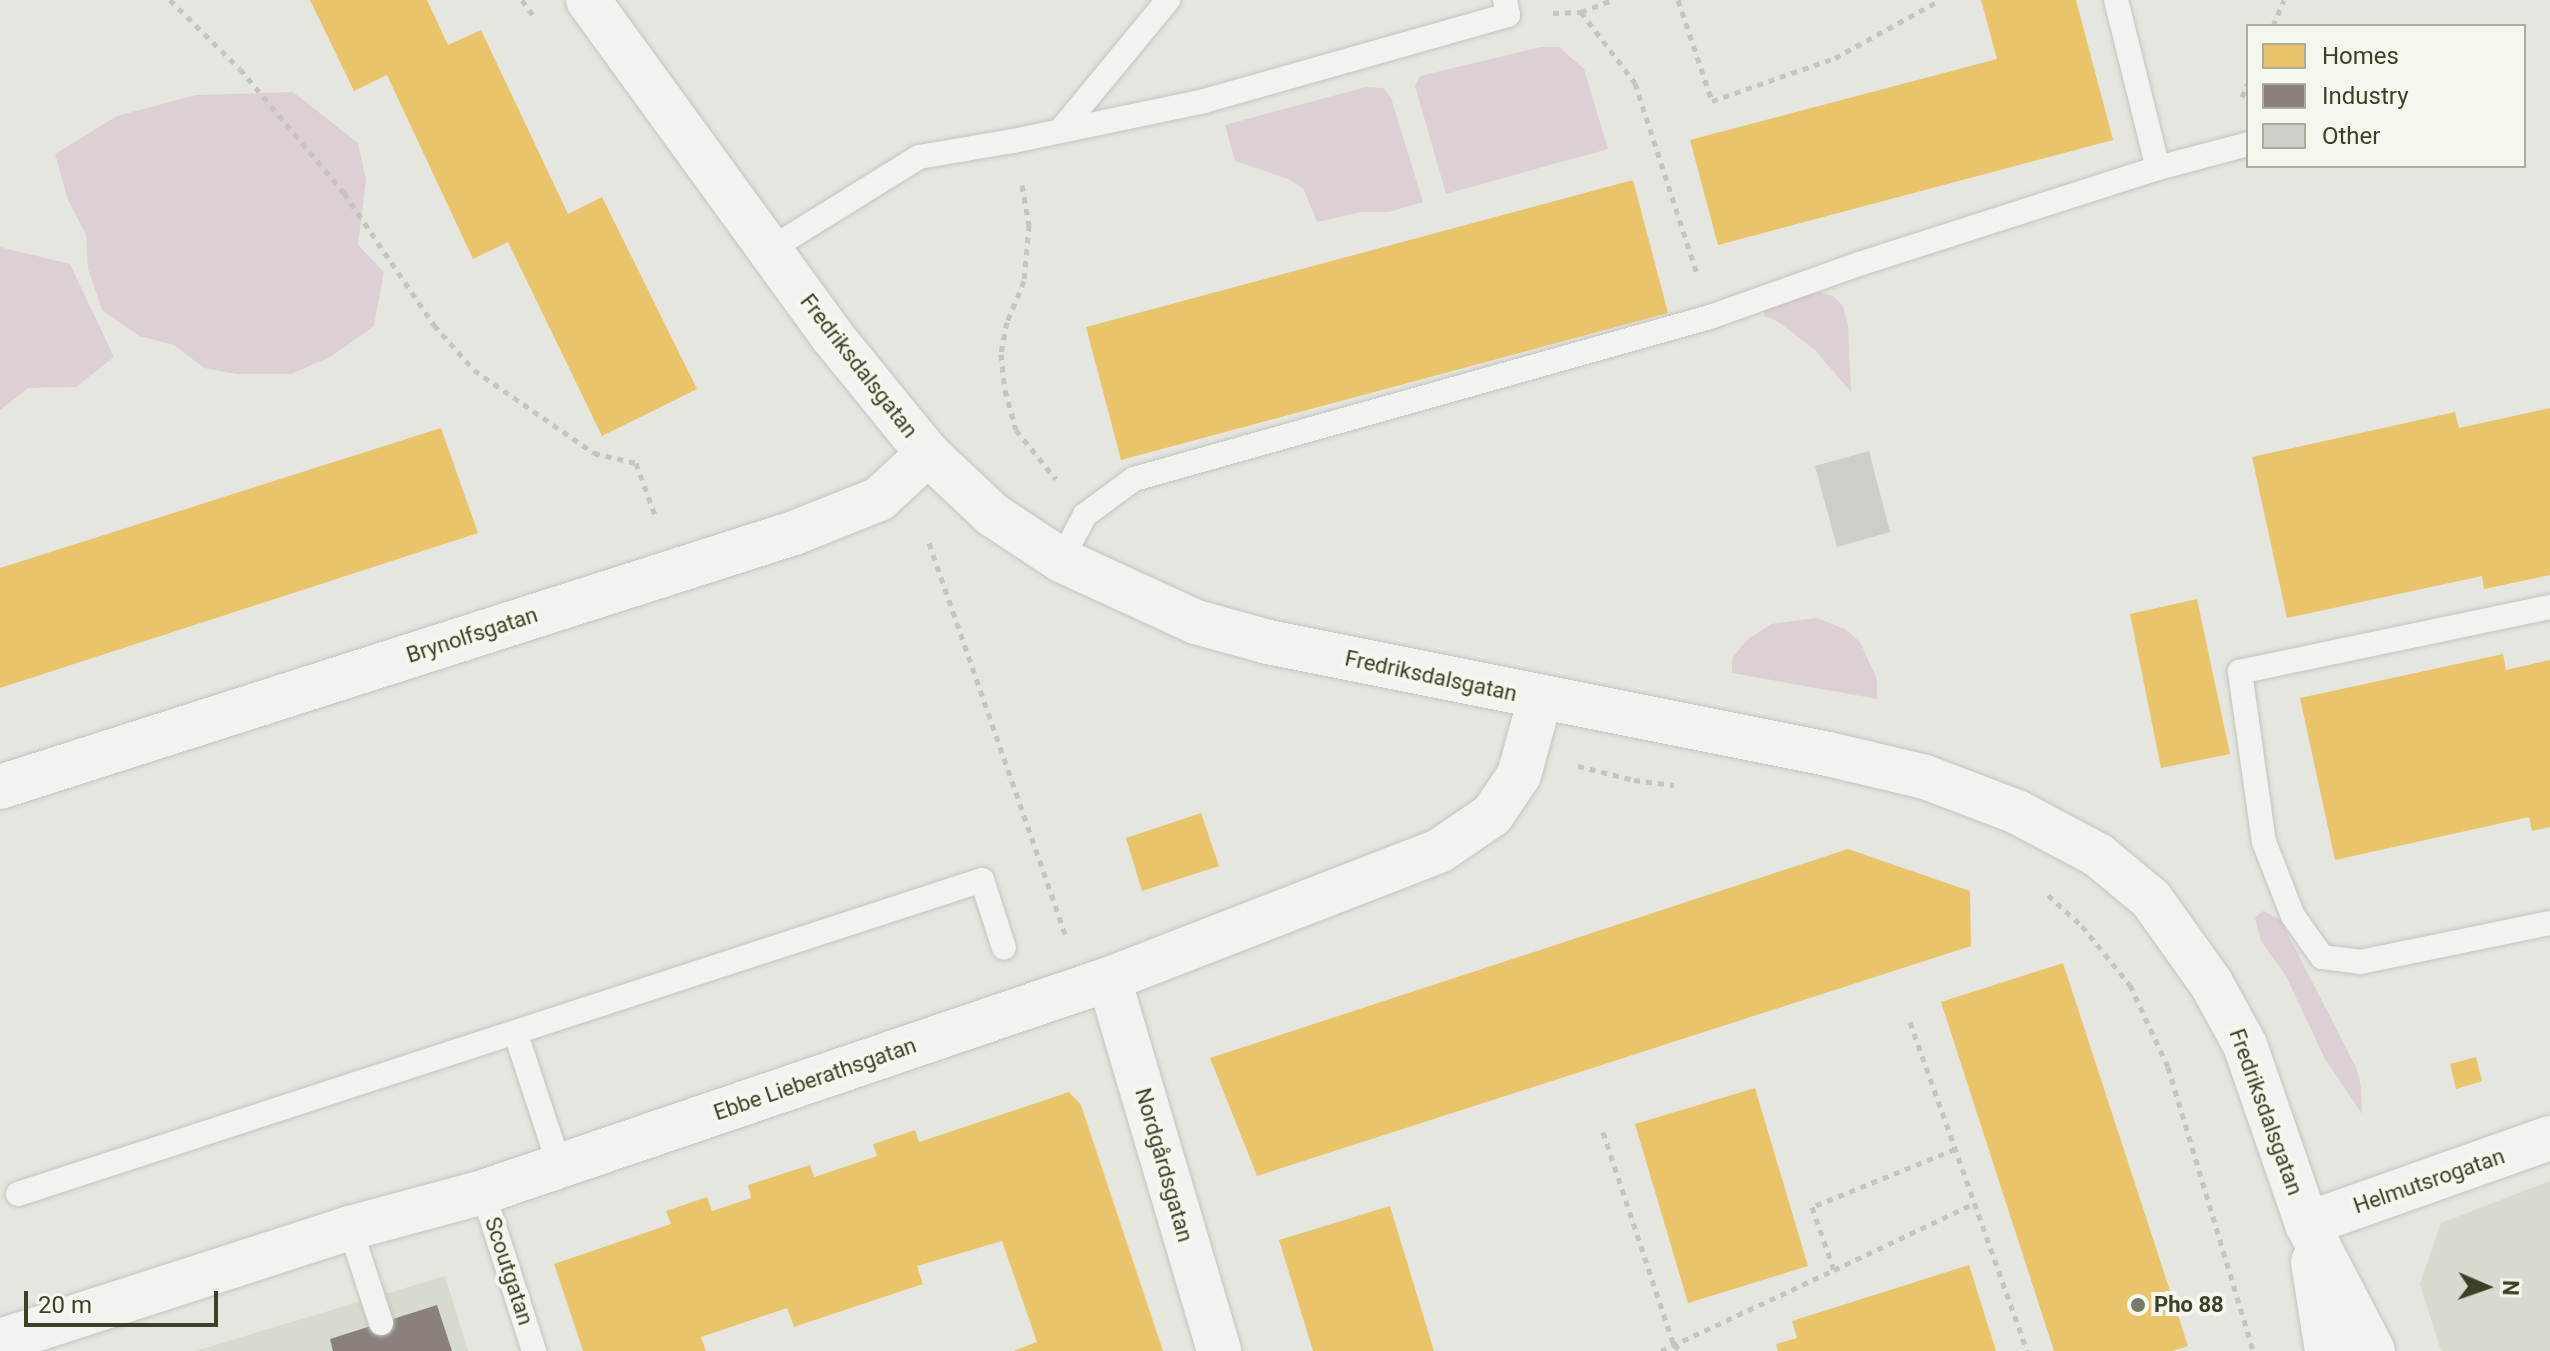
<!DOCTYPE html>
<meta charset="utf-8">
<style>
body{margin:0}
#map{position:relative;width:2550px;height:1351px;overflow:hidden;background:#e6e6e1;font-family:Roboto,sans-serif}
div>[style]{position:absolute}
.built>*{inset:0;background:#d7dace}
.green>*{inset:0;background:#dcd0d5}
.homes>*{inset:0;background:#e9c46a}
.industry>*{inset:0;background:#8a817c}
.building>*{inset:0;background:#cecec9}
.path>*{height:5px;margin-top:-2.5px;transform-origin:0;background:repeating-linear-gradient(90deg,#c4c5bf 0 6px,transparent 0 12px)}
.roads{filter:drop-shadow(0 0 2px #c4c4bf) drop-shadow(0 0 2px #c4c4bf)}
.service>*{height:24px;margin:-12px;padding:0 12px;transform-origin:12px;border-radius:12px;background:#f2f3f0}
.minor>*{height:44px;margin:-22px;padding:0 22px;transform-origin:22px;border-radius:22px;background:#f2f3f0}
.tertiary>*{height:44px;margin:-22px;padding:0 22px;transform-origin:22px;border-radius:22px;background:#f2f3f0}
.dots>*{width:22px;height:22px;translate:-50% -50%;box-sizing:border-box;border:4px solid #f5f6ed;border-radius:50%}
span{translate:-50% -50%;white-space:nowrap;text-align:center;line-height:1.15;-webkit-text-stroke:8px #f5f6ed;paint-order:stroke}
.street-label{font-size:22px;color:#3b4126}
.poi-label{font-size:22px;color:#3b4126;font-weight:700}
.left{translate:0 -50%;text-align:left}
.legend{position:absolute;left:2246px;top:24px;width:280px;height:144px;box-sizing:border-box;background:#f5f6ed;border:2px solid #abae9d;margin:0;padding:10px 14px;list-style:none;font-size:24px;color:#3b4126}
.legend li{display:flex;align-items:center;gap:16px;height:40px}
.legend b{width:40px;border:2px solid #abae9d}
.north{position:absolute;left:2446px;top:1247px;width:80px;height:80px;-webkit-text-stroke:6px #f5f6ed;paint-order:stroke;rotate:92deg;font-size:22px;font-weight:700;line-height:32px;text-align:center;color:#3b4126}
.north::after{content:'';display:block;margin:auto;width:28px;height:36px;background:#3b4126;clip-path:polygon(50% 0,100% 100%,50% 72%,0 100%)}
.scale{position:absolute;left:24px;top:1291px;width:194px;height:36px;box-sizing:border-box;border:4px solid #3b4126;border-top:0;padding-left:10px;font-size:24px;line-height:28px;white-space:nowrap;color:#3b4126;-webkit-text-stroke:6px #f5f6ed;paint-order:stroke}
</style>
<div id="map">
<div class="built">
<i style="clip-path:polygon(2550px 1181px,2550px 1351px,2441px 1351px,2420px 1284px,2441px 1223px)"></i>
<i style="clip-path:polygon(445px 1276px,468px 1351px,195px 1351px)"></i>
</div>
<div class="green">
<i style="clip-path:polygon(1541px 47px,1559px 47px,1584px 69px,1608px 149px,1446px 194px,1415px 86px,1420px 76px)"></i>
<i style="clip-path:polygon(1366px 87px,1383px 88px,1391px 98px,1423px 202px,1388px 212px,1361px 212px,1317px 222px,1303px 188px,1288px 179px,1235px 161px,1225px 125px)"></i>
<i style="clip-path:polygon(293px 92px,358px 143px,366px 180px,358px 245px,384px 272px,374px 326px,330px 357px,291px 374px,237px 374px,204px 368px,174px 345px,139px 336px,102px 310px,88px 269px,86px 235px,68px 200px,55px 154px,117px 116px,196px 95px)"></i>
<i style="clip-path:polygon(0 247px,70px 264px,114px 357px,76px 387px,28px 388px,0 410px)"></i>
<i style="clip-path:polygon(1814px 291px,1833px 296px,1843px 306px,1848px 325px,1851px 392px,1815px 350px,1777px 321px,1764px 316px,1765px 309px)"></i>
<i style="clip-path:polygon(1817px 618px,1845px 629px,1860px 642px,1877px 679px,1877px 699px,1732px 673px,1732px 658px,1747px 640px,1771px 624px)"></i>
<i style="clip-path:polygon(2263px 911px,2280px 919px,2357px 1069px,2361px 1087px,2362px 1114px,2325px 1059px,2286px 976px,2261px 941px,2255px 918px)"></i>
</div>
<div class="homes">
<i style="clip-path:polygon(310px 0,427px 0,448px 45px,481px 30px,568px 214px,602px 197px,697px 389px,602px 436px,508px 242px,473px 259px,387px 75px,354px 91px)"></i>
<i style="clip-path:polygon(1981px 0,2076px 0,2113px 140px,1718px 245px,1690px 140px,1997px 59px)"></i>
<i style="clip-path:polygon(1633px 180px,1668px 313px,1121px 460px,1086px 327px)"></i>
<i style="clip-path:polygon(2550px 408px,2550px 575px,2484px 589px,2482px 576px,2287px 618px,2252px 457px,2455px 412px,2459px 428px)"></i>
<i style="clip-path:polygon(441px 428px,478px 533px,0 688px,0 568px)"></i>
<i style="clip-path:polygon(2197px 599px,2230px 754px,2161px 768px,2130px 614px)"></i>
<i style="clip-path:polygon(2503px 654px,2506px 670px,2550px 660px,2550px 827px,2532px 831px,2529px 817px,2335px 860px,2300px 698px)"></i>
<i style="clip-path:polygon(1201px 813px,1219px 866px,1142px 891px,1126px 838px)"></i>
<i style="clip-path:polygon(1848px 849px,1970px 891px,1971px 946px,1257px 1176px,1210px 1058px)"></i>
<i style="clip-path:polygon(2063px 963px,2188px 1346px,2172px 1351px,2054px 1351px,1941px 1002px)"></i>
<i style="clip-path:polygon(2476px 1057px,2482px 1081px,2456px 1089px,2450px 1064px)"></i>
<i style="clip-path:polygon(1755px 1088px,1808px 1266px,1688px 1303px,1635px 1124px)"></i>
<i style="clip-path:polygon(1069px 1092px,1081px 1105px,1163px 1351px,1013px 1351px,1037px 1342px,1002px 1241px,917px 1266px,923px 1284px,794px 1327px,787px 1308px,701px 1337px,706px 1351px,583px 1351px,554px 1264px,671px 1224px,666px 1211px,707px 1197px,712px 1211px,751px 1198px,748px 1185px,810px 1165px,814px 1177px,877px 1156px,873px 1144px,915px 1130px,919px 1142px)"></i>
<i style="clip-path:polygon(1390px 1206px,1434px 1351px,1313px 1351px,1279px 1240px)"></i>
<i style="clip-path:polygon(1969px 1265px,1996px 1351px,1778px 1351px,1776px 1344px,1797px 1338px,1792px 1321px)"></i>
</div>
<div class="industry">
<i style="clip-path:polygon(437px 1305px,452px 1351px,333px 1351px,330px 1339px)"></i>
</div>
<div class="building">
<i style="clip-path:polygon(1869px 451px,1890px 532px,1837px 547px,1815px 466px)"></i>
</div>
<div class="path">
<i style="left:170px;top:0;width:98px;rotate:44.6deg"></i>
<i style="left:240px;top:69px;width:162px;rotate:50deg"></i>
<i style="left:344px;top:193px;width:160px;rotate:55.7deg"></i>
<i style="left:434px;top:325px;width:60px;rotate:48.4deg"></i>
<i style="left:474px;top:370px;width:146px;rotate:34.7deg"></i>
<i style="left:594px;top:453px;width:43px;rotate:13.4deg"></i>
<i style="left:636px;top:463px;width:59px;rotate:70deg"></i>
<i style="left:522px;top:0;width:19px;rotate:54deg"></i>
<i style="left:1678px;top:0;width:107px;rotate:71.4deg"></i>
<i style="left:1712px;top:101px;width:130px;rotate:-19.3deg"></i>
<i style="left:1835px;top:58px;width:120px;rotate:-28.9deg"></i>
<i style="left:1581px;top:12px;width:89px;rotate:52.7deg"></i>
<i style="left:1635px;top:83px;width:198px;rotate:72deg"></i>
<i style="left:1553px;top:13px;width:28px;rotate:-2deg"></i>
<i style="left:1581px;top:12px;width:33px;rotate:-21deg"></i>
<i style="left:2273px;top:26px;width:28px;rotate:-67deg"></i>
<i style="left:2242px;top:97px;width:15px;rotate:-67deg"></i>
<i style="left:1022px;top:185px;width:41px;rotate:80.1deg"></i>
<i style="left:1029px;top:225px;width:56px;rotate:95.1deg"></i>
<i style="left:1024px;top:281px;width:44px;rotate:112.5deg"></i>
<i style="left:1007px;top:322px;width:33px;rotate:101deg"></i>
<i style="left:1001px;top:354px;width:36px;rotate:84deg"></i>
<i style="left:1005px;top:390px;width:41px;rotate:74.6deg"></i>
<i style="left:1016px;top:430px;width:63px;rotate:50.8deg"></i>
<i style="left:929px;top:543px;width:417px;rotate:70.8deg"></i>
<i style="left:1578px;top:766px;width:58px;rotate:14deg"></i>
<i style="left:1634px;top:780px;width:40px;rotate:7.1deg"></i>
<i style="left:2048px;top:895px;width:46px;rotate:42.4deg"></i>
<i style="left:2082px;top:926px;width:76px;rotate:50.9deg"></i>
<i style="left:2130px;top:985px;width:90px;rotate:65.1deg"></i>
<i style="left:2168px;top:1067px;width:296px;rotate:73.3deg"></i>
<i style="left:1910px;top:1022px;width:349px;rotate:70.4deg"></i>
<i style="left:1603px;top:1132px;width:225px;rotate:71.6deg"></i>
<i style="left:1674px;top:1345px;width:10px;rotate:37deg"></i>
<i style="left:1955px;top:1149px;width:154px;rotate:157.9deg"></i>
<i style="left:1812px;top:1207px;width:67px;rotate:70.8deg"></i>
<i style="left:1834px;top:1270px;width:156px;rotate:-25.4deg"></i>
<i style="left:1661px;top:1351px;width:191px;rotate:-25.1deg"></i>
</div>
<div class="roads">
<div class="service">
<i style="left:2116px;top:0;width:173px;rotate:76deg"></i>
<i style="left:1060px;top:131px;width:170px;rotate:-50.5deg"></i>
<i style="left:769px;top:250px;width:176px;rotate:-31.8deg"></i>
<i style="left:919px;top:157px;width:95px;rotate:-9.7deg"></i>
<i style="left:1013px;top:141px;width:195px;rotate:-11.8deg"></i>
<i style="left:1204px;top:101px;width:316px;rotate:-15.8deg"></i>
<i style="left:1508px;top:15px;width:15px;rotate:-101deg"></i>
<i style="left:1061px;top:560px;width:51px;rotate:-61.9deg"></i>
<i style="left:1085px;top:515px;width:61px;rotate:-36.3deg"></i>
<i style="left:1134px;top:479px;width:598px;rotate:-15.71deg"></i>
<i style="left:1710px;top:317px;width:158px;rotate:-19.6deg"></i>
<i style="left:1859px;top:264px;width:314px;rotate:-17.8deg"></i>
<i style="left:2158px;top:168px;width:93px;rotate:-14.9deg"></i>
<i style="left:2550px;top:607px;width:317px;rotate:168.2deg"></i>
<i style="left:2240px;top:672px;width:172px;rotate:82deg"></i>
<i style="left:2264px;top:842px;width:79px;rotate:68.6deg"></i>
<i style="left:2293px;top:916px;width:50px;rotate:54.7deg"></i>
<i style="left:2322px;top:957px;width:38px;rotate:7deg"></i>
<i style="left:2360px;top:962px;width:194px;rotate:-11.6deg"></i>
<i style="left:516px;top:1034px;width:138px;rotate:71.8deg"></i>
<i style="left:483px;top:1192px;width:167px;rotate:72.2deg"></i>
<i style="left:18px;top:1194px;width:1014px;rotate:-18.04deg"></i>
<i style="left:982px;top:880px;width:71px;rotate:72.1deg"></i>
<i style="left:350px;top:1228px;width:100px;rotate:71.9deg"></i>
</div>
<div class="minor">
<i style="left:0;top:787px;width:834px;rotate:-17.74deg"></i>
<i style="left:794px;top:533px;width:92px;rotate:-21.8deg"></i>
<i style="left:879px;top:499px;width:67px;rotate:-42.6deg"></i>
<i style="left:1109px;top:979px;width:388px;rotate:73.5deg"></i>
<i style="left:2307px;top:1224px;width:258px;rotate:-19.5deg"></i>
<i style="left:0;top:1341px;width:368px;rotate:-17.9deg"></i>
<i style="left:350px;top:1228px;width:138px;rotate:-15.1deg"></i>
<i style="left:483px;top:1192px;width:661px;rotate:-18.79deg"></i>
<i style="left:1109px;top:979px;width:354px;rotate:-21.2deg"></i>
<i style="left:1439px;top:851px;width:64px;rotate:-34.2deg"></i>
<i style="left:1492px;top:815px;width:48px;rotate:-56deg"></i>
<i style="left:1519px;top:775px;width:79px;rotate:-74.6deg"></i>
</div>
<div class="tertiary">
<i style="left:588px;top:0;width:415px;rotate:54deg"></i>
<i style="left:832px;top:336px;width:152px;rotate:50.9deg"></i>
<i style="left:928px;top:454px;width:89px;rotate:43.2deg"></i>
<i style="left:993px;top:515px;width:82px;rotate:33.5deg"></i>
<i style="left:1061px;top:560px;width:149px;rotate:24.7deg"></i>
<i style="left:1196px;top:622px;width:75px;rotate:15.5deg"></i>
<i style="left:1268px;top:642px;width:571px;rotate:11.31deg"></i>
<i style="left:1828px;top:754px;width:100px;rotate:13.3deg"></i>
<i style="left:1925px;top:777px;width:98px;rotate:20.8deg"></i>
<i style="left:2017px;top:812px;width:92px;rotate:28deg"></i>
<i style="left:2098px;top:855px;width:69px;rotate:39.7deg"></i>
<i style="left:2151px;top:899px;width:103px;rotate:54.5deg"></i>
<i style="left:2211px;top:983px;width:71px;rotate:61.3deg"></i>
<i style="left:2245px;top:1045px;width:189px;rotate:70.9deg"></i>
<i style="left:2307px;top:1224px;width:143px;rotate:62.5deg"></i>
<i style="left:2313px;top:1262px;width:90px;rotate:81.1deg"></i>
</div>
</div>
<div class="dots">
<i style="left:2138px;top:1305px;background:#777b67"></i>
</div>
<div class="street-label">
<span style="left:859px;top:366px;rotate:52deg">Fredriksdalsgatan</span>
<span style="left:472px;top:635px;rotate:-18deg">Brynolfsgatan</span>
<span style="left:1431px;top:676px;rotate:12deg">Fredriksdalsgatan</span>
<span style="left:815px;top:1079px;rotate:-19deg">Ebbe Lieberathsgatan</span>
<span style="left:2266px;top:1112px;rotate:70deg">Fredriksdalsgatan</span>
<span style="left:1164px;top:1165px;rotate:74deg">Nordgårdsgatan</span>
<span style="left:2429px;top:1181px;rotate:-19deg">Helmutsrogatan</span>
<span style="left:509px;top:1271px;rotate:72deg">Scoutgatan</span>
</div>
<div class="poi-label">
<span class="left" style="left:2154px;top:1305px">Pho 88</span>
</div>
<ul class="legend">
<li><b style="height:22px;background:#e9c46a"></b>Homes</li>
<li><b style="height:22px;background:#8a817c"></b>Industry</li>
<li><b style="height:22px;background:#cecec9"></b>Other</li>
</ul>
<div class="north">N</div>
<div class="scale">20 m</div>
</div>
